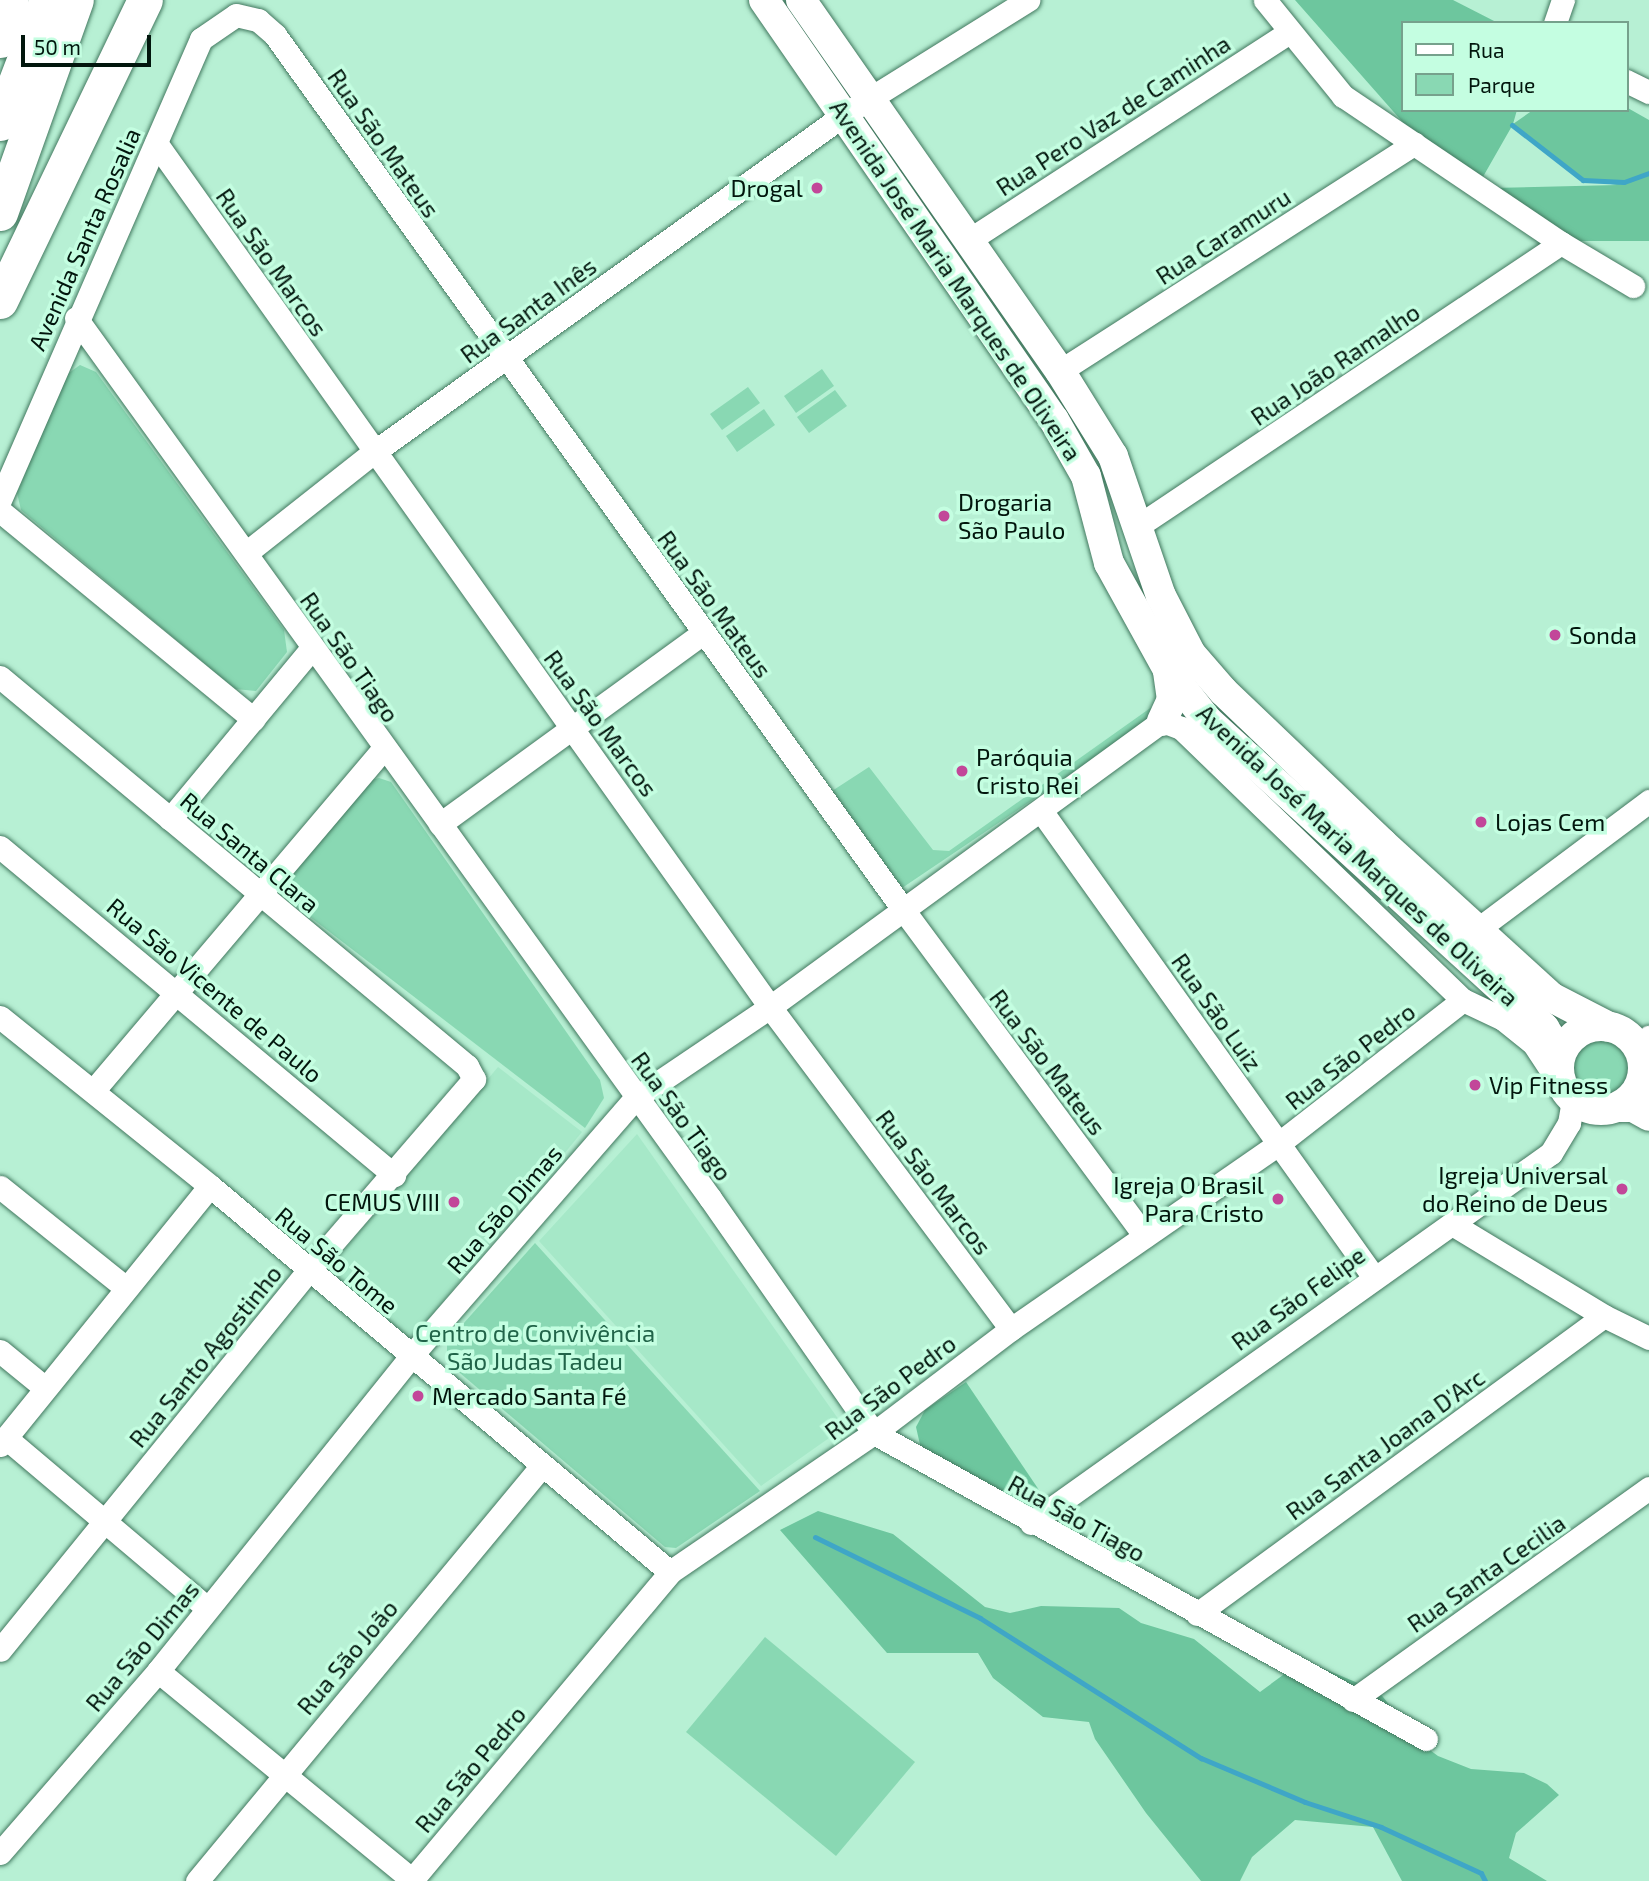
<!DOCTYPE html>
<meta charset="utf-8">
<style>
body{margin:0}
#map{position:relative;width:1649px;height:1881px;overflow:hidden;background:#b7f0d4;font-family:"Exo 2",sans-serif}
div>[style]{position:absolute}
.built>*{inset:0;background:#a6e8c8}
.green>*{inset:0;background:#89d8b3}
.round{border-radius:50%}
.forest>*{inset:0;background:#6dc69e}
.stream>*{height:5px;margin:-2.5px;padding:0 2.5px;transform-origin:2.5px;border-radius:2.5px;background:#3fa6c7}
.roads{filter:drop-shadow(0 0 2px #42785f) drop-shadow(0 0 2px #42785f)}
.minor>*{height:23px;margin:-11.5px;padding:0 11.5px;transform-origin:11.5px;border-radius:11.5px;background:#fff}
.major>*{height:30px;margin:-15px;padding:0 15px;transform-origin:15px;border-radius:15px;background:#fff}
.major>.ring{margin:-15px;padding:0;box-sizing:content-box;background:none;border:30px solid #fff;border-radius:50%}
.highway>*{height:35px;margin:-17.5px;padding:0 17.5px;transform-origin:17.5px;border-radius:17.5px;background:#fff}
.dots>*{width:19px;height:19px;translate:-50% -50%;box-sizing:border-box;border:4px solid #c4fee1;border-radius:50%}
span{translate:-50% -50%;white-space:nowrap;text-align:center;line-height:1.15;-webkit-text-stroke:7px #c4fee1;paint-order:stroke}
.street-label{font-size:24px;color:#02160d}
.poi-label{font-size:24px;color:#02160d}
.right{translate:-100% -50%;text-align:right}
.left{translate:0 -50%;text-align:left}
.park-label{font-size:24px;color:#216449}
.legend{position:absolute;left:1401px;top:21px;width:228px;height:91px;box-sizing:border-box;background:#c4fee1;border:2px solid #76a18c;margin:0;padding:9px 12px;list-style:none;font-size:21px;color:#02160d}
.legend li{display:flex;align-items:center;gap:14px;height:35px}
.legend b{width:35px;border:2px solid #76a18c}
.scale{position:absolute;left:21px;top:35px;width:130px;height:32px;box-sizing:border-box;border:4px solid #02160d;border-top:0;padding-left:9px;font-size:21px;line-height:24px;white-space:nowrap;color:#02160d;-webkit-text-stroke:5px #c4fee1;paint-order:stroke}
</style>
<div id="map">
<div class="built">
<i style="clip-path:polygon(498px 1067px,582px 1132px,418px 1332px,407px 1337px,326px 1272px)"></i>
<i style="clip-path:polygon(637px 1134px,839px 1420px,839px 1431px,761px 1486px,539px 1241px)"></i>
</div>
<div class="green">
<i style="clip-path:polygon(80px 365px,96px 372px,284px 630px,287px 652px,256px 691px,235px 689px,21px 510px,17px 493px,66px 375px)"></i>
<i style="clip-path:polygon(822px 369px,834px 386px,796px 413px,784px 396px)"></i>
<i style="clip-path:polygon(748px 387px,760px 403px,722px 430px,710px 414px)"></i>
<i style="clip-path:polygon(835px 390px,847px 406px,809px 433px,797px 417px)"></i>
<i style="clip-path:polygon(764px 409px,775px 425px,737px 452px,726px 436px)"></i>
<i style="clip-path:polygon(1163px 699px,1167px 709px,902px 888px,832px 791px,869px 767px,933px 850px,949px 851px)"></i>
<i style="clip-path:polygon(379px 778px,391px 782px,600px 1080px,604px 1098px,585px 1128px,288px 900px,287px 881px,367px 781px)"></i>
<i class="round" style="left:1573px;top:1040px;width:56px;height:56px"></i>
<i style="clip-path:polygon(535px 1243px,760px 1491px,676px 1548px,665px 1547px,447px 1362px,447px 1342px)"></i>
<i style="clip-path:polygon(765px 1637px,915px 1762px,836px 1856px,686px 1732px)"></i>
</div>
<div class="forest">
<i style="clip-path:polygon(1295px 0,1453px 0,1498px 23px,1402px 23px,1402px 110px,1517px 110px,1513px 124px,1533px 110px,1626px 107px,1649px 120px,1649px 241px,1565px 241px,1492px 188px,1617px 185px,1583px 180px,1512px 126px,1480px 182px,1422px 144px)"></i>
<i style="clip-path:polygon(966px 1382px,1041px 1493px,1028px 1512px,921px 1449px,916px 1427px,925px 1410px)"></i>
<i style="clip-path:polygon(818px 1511px,893px 1534px,985px 1607px,1010px 1613px,1041px 1606px,1119px 1608px,1141px 1623px,1194px 1639px,1260px 1692px,1283px 1675px,1289px 1663px,1320px 1667px,1379px 1692px,1419px 1742px,1438px 1756px,1471px 1769px,1524px 1773px,1547px 1784px,1559px 1795px,1516px 1833px,1509px 1858px,1547px 1881px,1402px 1881px,1373px 1827px,1295px 1820px,1252px 1857px,1240px 1881px,1201px 1881px,1146px 1813px,1095px 1739px,1089px 1722px,1043px 1717px,993px 1678px,978px 1653px,887px 1653px,780px 1530px)"></i>
</div>
<div class="stream">
<i style="left:1512px;top:125px;width:90px;rotate:37.8deg"></i>
<i style="left:1583px;top:180px;width:41px;rotate:2.8deg"></i>
<i style="left:1624px;top:182px;width:27px;rotate:-20deg"></i>
<i style="left:815px;top:1537px;width:184px;rotate:26.1deg"></i>
<i style="left:980px;top:1618px;width:262px;rotate:32.4deg"></i>
<i style="left:1201px;top:1758px;width:113px;rotate:22.9deg"></i>
<i style="left:1305px;top:1802px;width:80px;rotate:18.2deg"></i>
<i style="left:1381px;top:1827px;width:110px;rotate:24.7deg"></i>
<i style="left:1481px;top:1873px;width:9px;rotate:63deg"></i>
</div>
<div class="roads">
<div class="minor">
<i style="left:1265px;top:0;width:124px;rotate:50.9deg"></i>
<i style="left:1343px;top:96px;width:263px;rotate:34deg"></i>
<i style="left:1561px;top:243px;width:84px;rotate:30.8deg"></i>
<i style="left:1555px;top:23px;width:24px;rotate:-71deg"></i>
<i style="left:1626px;top:81px;width:25px;rotate:26deg"></i>
<i style="left:156px;top:143px;width:1060px;rotate:54.6deg"></i>
<i style="left:770px;top:1007px;width:402px;rotate:53.2deg"></i>
<i style="left:966px;top:242px;width:385px;rotate:-33deg"></i>
<i style="left:76px;top:318px;width:1085px;rotate:54.23deg"></i>
<i style="left:710px;top:1198px;width:287px;rotate:55.1deg"></i>
<i style="left:874px;top:1433px;width:631px;rotate:29deg"></i>
<i style="left:1060px;top:371px;width:421px;rotate:-32.7deg"></i>
<i style="left:0;top:500px;width:503px;rotate:-66.44deg"></i>
<i style="left:201px;top:39px;width:42px;rotate:-34.4deg"></i>
<i style="left:236px;top:15px;width:23px;rotate:13deg"></i>
<i style="left:258px;top:20px;width:23px;rotate:41deg"></i>
<i style="left:275px;top:35px;width:1075px;rotate:54.31deg"></i>
<i style="left:902px;top:908px;width:408px;rotate:53.5deg"></i>
<i style="left:0;top:511px;width:328px;rotate:39.4deg"></i>
<i style="left:1138px;top:526px;width:509px;rotate:-33.78deg"></i>
<i style="left:246px;top:553px;width:163px;rotate:-38.3deg"></i>
<i style="left:374px;top:452px;width:580px;rotate:-35.66deg"></i>
<i style="left:845px;top:114px;width:216px;rotate:-31.9deg"></i>
<i style="left:0;top:677px;width:608px;rotate:39.79deg"></i>
<i style="left:467px;top:1066px;width:15px;rotate:62deg"></i>
<i style="left:474px;top:1079px;width:254px;rotate:130.8deg"></i>
<i style="left:308px;top:1271px;width:488px;rotate:129.1deg"></i>
<i style="left:1042px;top:812px;width:570px;rotate:54.5deg"></i>
<i style="left:170px;top:819px;width:221px;rotate:-50.3deg"></i>
<i style="left:440px;top:824px;width:325px;rotate:-36deg"></i>
<i style="left:0;top:847px;width:513px;rotate:39.78deg"></i>
<i style="left:1478px;top:929px;width:214px;rotate:-36.8deg"></i>
<i style="left:0;top:1017px;width:270px;rotate:38.8deg"></i>
<i style="left:210px;top:1186px;width:600px;rotate:40deg"></i>
<i style="left:1643px;top:1064px;width:28px;rotate:-77deg"></i>
<i style="left:93px;top:1091px;width:448px;rotate:-49.7deg"></i>
<i style="left:0;top:1187px;width:160px;rotate:38.7deg"></i>
<i style="left:1452px;top:1224px;width:178px;rotate:31.2deg"></i>
<i style="left:1604px;top:1316px;width:50px;rotate:26.1deg"></i>
<i style="left:0;top:1351px;width:57px;rotate:39.3deg"></i>
<i style="left:6px;top:1438px;width:263px;rotate:40.2deg"></i>
<i style="left:0;top:1445px;width:333px;rotate:-51deg"></i>
<i style="left:1031px;top:1523px;width:638px;rotate:-35.43deg"></i>
<i style="left:1551px;top:1153px;width:35px;rotate:-59deg"></i>
<i style="left:1569px;top:1123px;width:22px;rotate:-80deg"></i>
<i style="left:1197px;top:1614px;width:504px;rotate:-36.21deg"></i>
<i style="left:158px;top:1671px;width:329px;rotate:39.4deg"></i>
<i style="left:1353px;top:1700px;width:364px;rotate:-35.6deg"></i>
<i style="left:0;top:1853px;width:241px;rotate:-49deg"></i>
<i style="left:158px;top:1671px;width:404px;rotate:-51.2deg"></i>
<i style="left:411px;top:1356px;width:342px;rotate:-49deg"></i>
<i style="left:635px;top:1098px;width:163px;rotate:-34deg"></i>
<i style="left:770px;top:1007px;width:485px;rotate:-36.1deg"></i>
<i style="left:1162px;top:721px;width:20px;rotate:20deg"></i>
<i style="left:1181px;top:728px;width:392px;rotate:44deg"></i>
<i style="left:1463px;top:1000px;width:44px;rotate:25.4deg"></i>
<i style="left:1503px;top:1019px;width:38px;rotate:39deg"></i>
<i style="left:1533px;top:1043px;width:56px;rotate:56.6deg"></i>
<i style="left:197px;top:1881px;width:537px;rotate:-50.29deg"></i>
<i style="left:411px;top:1881px;width:403px;rotate:-50deg"></i>
<i style="left:670px;top:1572px;width:247px;rotate:-34.3deg"></i>
<i style="left:874px;top:1433px;width:172px;rotate:-37.2deg"></i>
<i style="left:1011px;top:1329px;width:325px;rotate:-34.7deg"></i>
<i style="left:1278px;top:1144px;width:234px;rotate:-37.9deg"></i>
</div>
<div class="major">
<i style="left:764px;top:0;width:510px;rotate:55.38deg"></i>
<i style="left:1054px;top:420px;width:64px;rotate:60.3deg"></i>
<i style="left:1086px;top:476px;width:90px;rotate:75.2deg"></i>
<i style="left:1109px;top:563px;width:122px;rotate:61.1deg"></i>
<i style="left:1168px;top:670px;width:63px;rotate:52deg"></i>
<i style="left:1207px;top:720px;width:457px;rotate:42.4deg"></i>
<i style="left:1544px;top:1028px;width:20px;rotate:57deg"></i>
<i style="left:1555px;top:1045px;width:23px;rotate:85deg"></i>
<i style="left:801px;top:0;width:452px;rotate:55.1deg"></i>
<i style="left:1060px;top:371px;width:100px;rotate:58.1deg"></i>
<i style="left:1113px;top:456px;width:148px;rotate:71.1deg"></i>
<i style="left:1161px;top:596px;width:65px;rotate:62.7deg"></i>
<i style="left:1191px;top:654px;width:49px;rotate:49.1deg"></i>
<i style="left:1223px;top:691px;width:221px;rotate:43.7deg"></i>
<i style="left:1383px;top:844px;width:227px;rotate:42.3deg"></i>
<i style="left:1551px;top:997px;width:65px;rotate:27.3deg"></i>
<i style="left:1162px;top:721px;width:23px;rotate:-65deg"></i>
<i style="left:1172px;top:700px;width:30px;rotate:-98deg"></i>
<i class="ring" style="left:1559px;top:1026px;width:54px;height:54px"></i>
<i style="left:1619px;top:1107px;width:14px"></i>
<i style="left:1633px;top:1107px;width:18px;rotate:29deg"></i>
</div>
<div class="highway">
<i style="left:0;top:40px;width:41px;rotate:-74.6deg"></i>
<i style="left:0;top:123px;width:132px;rotate:-69.1deg"></i>
<i style="left:0;top:213px;width:226px;rotate:-70.4deg"></i>
<i style="left:0;top:301px;width:334px;rotate:-64.3deg"></i>
</div>
</div>
<div class="dots">
<i style="left:817px;top:188px;background:#c24799"></i>
<i style="left:944px;top:516px;background:#c24799"></i>
<i style="left:1555px;top:635px;background:#c24799"></i>
<i style="left:962px;top:771px;background:#c24799"></i>
<i style="left:1481px;top:822px;background:#c24799"></i>
<i style="left:1475px;top:1085px;background:#c24799"></i>
<i style="left:1622px;top:1189px;background:#c24799"></i>
<i style="left:1278px;top:1199px;background:#c24799"></i>
<i style="left:454px;top:1202px;background:#c24799"></i>
<i style="left:418px;top:1396px;background:#c24799"></i>
</div>
<div class="street-label">
<span style="left:1113px;top:115px;rotate:-33deg">Rua Pero Vaz de Caminha</span>
<span style="left:384px;top:143px;rotate:55deg">Rua São Mateus</span>
<span style="left:1223px;top:236px;rotate:-33deg">Rua Caramuru</span>
<span style="left:84px;top:239px;rotate:-66deg">Avenida Santa Rosalia</span>
<span style="left:272px;top:262px;rotate:55deg">Rua São Marcos</span>
<span style="left:956px;top:280px;rotate:56deg">Avenida José Maria Marques de Oliveira</span>
<span style="left:528px;top:310px;rotate:-36deg">Rua Santa Inês</span>
<span style="left:1335px;top:364px;rotate:-34deg">Rua João Ramalho</span>
<span style="left:715px;top:604px;rotate:54deg">Rua São Mateus</span>
<span style="left:350px;top:657px;rotate:55deg">Rua São Tiago</span>
<span style="left:601px;top:723px;rotate:54deg">Rua São Marcos</span>
<span style="left:250px;top:852px;rotate:40deg">Rua Santa Clara</span>
<span style="left:1358px;top:855px;rotate:43deg">Avenida José Maria Marques de Oliveira</span>
<span style="left:215px;top:990px;rotate:40deg">Rua São Vicente de Paulo</span>
<span style="left:1217px;top:1012px;rotate:55deg">Rua São Luiz</span>
<span style="left:1350px;top:1056px;rotate:-38deg">Rua São Pedro</span>
<span style="left:1048px;top:1062px;rotate:53deg">Rua São Mateus</span>
<span style="left:682px;top:1116px;rotate:54deg">Rua São Tiago</span>
<span style="left:934px;top:1182px;rotate:53deg">Rua São Marcos</span>
<span style="left:504px;top:1209px;rotate:-49deg">Rua São Dimas</span>
<span style="left:337px;top:1260px;rotate:40deg">Rua São Tome</span>
<span style="left:1298px;top:1298px;rotate:-36deg">Rua São Felipe</span>
<span style="left:205px;top:1356px;rotate:-51deg">Rua Santo Agostinho</span>
<span style="left:890px;top:1387px;rotate:-37deg">Rua São Pedro</span>
<span style="left:1385px;top:1444px;rotate:-36deg">Rua Santa Joana D'Arc</span>
<span style="left:1077px;top:1518px;rotate:29deg">Rua São Tiago</span>
<span style="left:1486px;top:1573px;rotate:-35deg">Rua Santa Cecilia</span>
<span style="left:142px;top:1646px;rotate:-50deg">Rua São Dimas</span>
<span style="left:347px;top:1657px;rotate:-50deg">Rua São João</span>
<span style="left:470px;top:1769px;rotate:-50deg">Rua São Pedro</span>
</div>
<div class="poi-label">
<span class="right" style="left:803px;top:188px">Drogal</span>
<span class="left" style="left:958px;top:516px">Drogaria<br>São Paulo</span>
<span class="left" style="left:1569px;top:635px">Sonda</span>
<span class="left" style="left:976px;top:771px">Paróquia<br>Cristo Rei</span>
<span class="left" style="left:1495px;top:822px">Lojas Cem</span>
<span class="left" style="left:1489px;top:1085px">Vip Fitness</span>
<span class="right" style="left:1608px;top:1189px">Igreja Universal<br>do Reino de Deus</span>
<span class="right" style="left:1264px;top:1199px">Igreja O Brasil<br>Para Cristo</span>
<span class="right" style="left:440px;top:1202px">CEMUS VIII</span>
<span class="left" style="left:432px;top:1396px">Mercado Santa Fé</span>
</div>
<div class="park-label">
<span style="left:535px;top:1347px">Centro de Convivência<br>São Judas Tadeu</span>
</div>
<ul class="legend">
<li><b style="height:9px;background:#fff"></b>Rua</li>
<li><b style="height:19px;background:#89d8b3"></b>Parque</li>
</ul>
<div class="scale">50 m</div>
</div>
